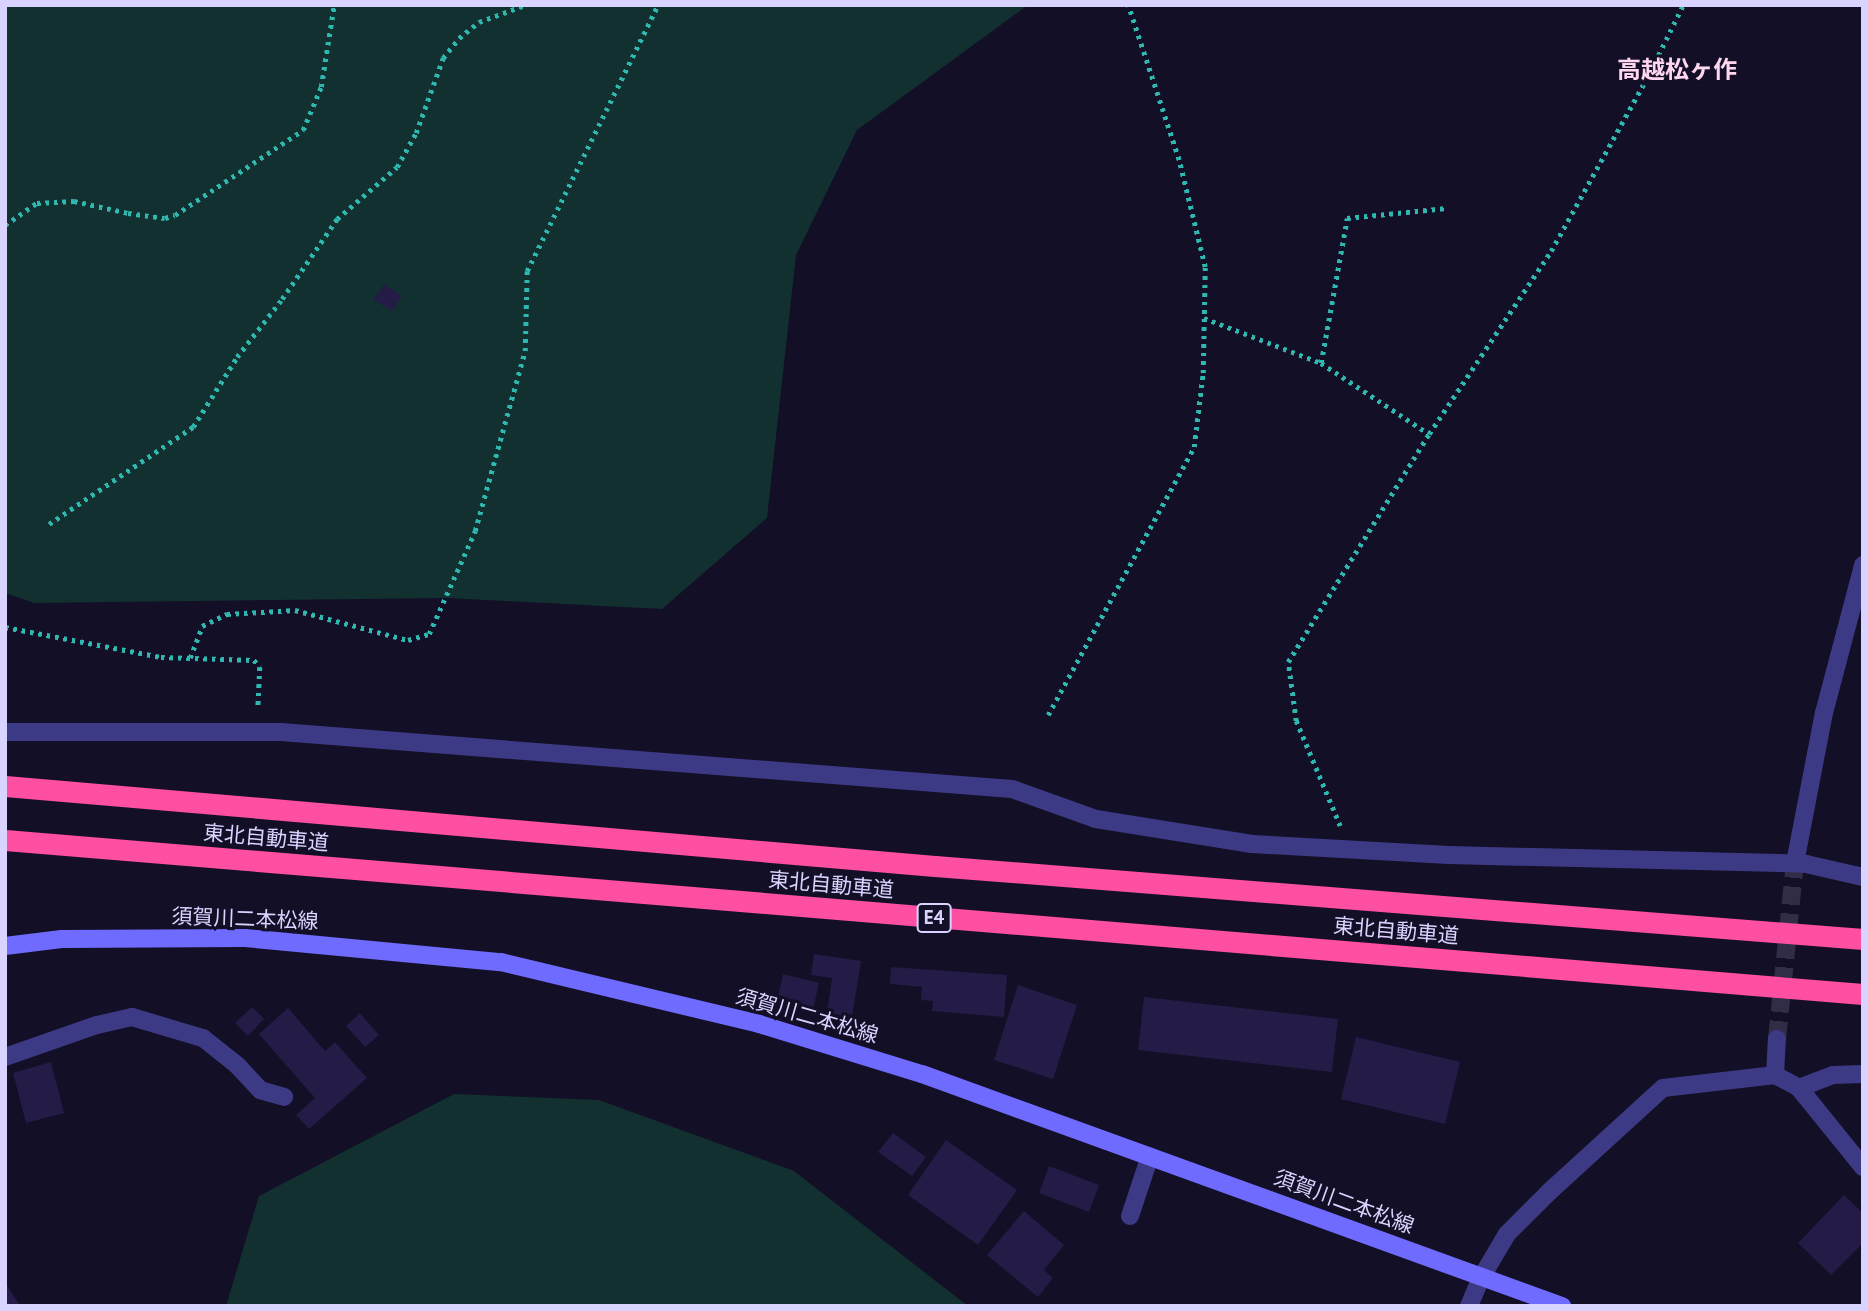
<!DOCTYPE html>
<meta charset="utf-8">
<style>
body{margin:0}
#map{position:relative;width:1868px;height:1311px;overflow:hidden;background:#130f26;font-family:"PT Sans","Noto Sans JP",sans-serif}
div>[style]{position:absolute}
.green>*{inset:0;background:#12302f}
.building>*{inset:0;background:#241b47}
.minor-tunnel>*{height:18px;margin-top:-9px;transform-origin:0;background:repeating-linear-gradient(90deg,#312d47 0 18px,transparent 0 27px)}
.path>*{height:4.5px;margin-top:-2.25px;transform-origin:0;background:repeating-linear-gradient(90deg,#2fb8b0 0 3.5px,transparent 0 8.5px)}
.minor>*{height:18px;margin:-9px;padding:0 9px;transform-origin:9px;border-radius:9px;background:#3d3a85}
.secondary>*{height:18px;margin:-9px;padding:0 9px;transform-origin:9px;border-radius:9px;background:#6f6bff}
.motorway>*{height:21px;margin:-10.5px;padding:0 10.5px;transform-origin:10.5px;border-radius:10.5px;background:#ff4fa3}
span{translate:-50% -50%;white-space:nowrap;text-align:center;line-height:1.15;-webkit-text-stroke:6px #130f26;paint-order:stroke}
.shield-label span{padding:2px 5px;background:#130f26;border:2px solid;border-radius:5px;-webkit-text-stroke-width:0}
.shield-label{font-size:19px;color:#d9d4ff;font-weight:700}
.street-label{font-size:21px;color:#d9d4ff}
.quarter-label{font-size:24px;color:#ffd6f0;font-weight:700}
.frame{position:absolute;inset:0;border:7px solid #d9d4ff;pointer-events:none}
</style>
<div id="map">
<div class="green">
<i style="clip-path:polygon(5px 5px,1028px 5px,857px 130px,796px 255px,767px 518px,662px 609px,447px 598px,34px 603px,5px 593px)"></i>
<i style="clip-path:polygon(454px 1094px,599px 1100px,794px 1171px,968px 1306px,226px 1306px,259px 1196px)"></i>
</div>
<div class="building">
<i style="clip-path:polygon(384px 284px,402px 296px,392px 311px,374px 300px)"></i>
<i style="clip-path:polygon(814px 954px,861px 961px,852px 1017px,827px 1013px,832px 978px,811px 975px)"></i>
<i style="clip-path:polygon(891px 967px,1007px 975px,1004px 1017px,932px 1011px,933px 1001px,921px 1000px,922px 987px,890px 984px)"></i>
<i style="clip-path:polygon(783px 974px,819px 983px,813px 1009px,777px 1000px)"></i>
<i style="clip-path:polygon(1018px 985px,1077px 1005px,1053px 1079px,994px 1060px)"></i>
<i style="clip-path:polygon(1144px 997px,1338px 1019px,1332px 1072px,1138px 1050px)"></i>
<i style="clip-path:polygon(252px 1007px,264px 1019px,248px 1036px,235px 1023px)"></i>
<i style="clip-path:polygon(288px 1008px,325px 1051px,335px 1042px,367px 1078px,309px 1129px,296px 1115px,315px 1098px,259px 1034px)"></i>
<i style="clip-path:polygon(360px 1013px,379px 1035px,365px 1047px,346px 1026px)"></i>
<i style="clip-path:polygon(1356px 1037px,1460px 1062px,1445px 1124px,1341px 1099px)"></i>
<i style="clip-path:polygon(51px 1062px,64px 1113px,26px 1123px,13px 1073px)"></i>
<i style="clip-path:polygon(893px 1133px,926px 1157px,912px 1176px,878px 1152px)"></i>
<i style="clip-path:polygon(946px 1140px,1017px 1190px,978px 1245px,908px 1195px)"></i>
<i style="clip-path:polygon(1049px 1166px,1099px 1185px,1089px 1212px,1039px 1193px)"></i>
<i style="clip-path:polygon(1844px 1195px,1863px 1213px,1863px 1243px,1831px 1275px,1798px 1243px)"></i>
<i style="clip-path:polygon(1024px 1211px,1064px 1245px,1044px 1270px,1053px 1278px,1038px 1297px,987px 1255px)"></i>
<i style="clip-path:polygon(5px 1282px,20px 1306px,5px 1306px)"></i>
</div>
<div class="minor-tunnel">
<i style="left:1777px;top:1039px;width:177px;rotate:-84.2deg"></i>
</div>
<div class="path">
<i style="left:5px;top:225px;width:39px;rotate:-35deg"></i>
<i style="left:37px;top:203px;width:37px;rotate:-3deg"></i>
<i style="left:74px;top:201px;width:55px;rotate:12.5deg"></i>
<i style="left:128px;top:213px;width:37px;rotate:8deg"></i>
<i style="left:165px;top:218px;width:10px;rotate:-17deg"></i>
<i style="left:175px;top:215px;width:154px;rotate:-33.6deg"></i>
<i style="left:303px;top:130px;width:47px;rotate:-67.3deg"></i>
<i style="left:321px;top:87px;width:83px;rotate:-81deg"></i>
<i style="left:1204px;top:318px;width:125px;rotate:21deg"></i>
<i style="left:1321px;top:363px;width:129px;rotate:33.3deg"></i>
<i style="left:1321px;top:363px;width:147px;rotate:-79.8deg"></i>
<i style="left:1347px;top:218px;width:100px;rotate:-5.7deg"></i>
<i style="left:49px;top:524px;width:174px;rotate:-34deg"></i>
<i style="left:193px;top:427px;width:83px;rotate:-57.8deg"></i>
<i style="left:237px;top:357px;width:73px;rotate:-52.2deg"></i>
<i style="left:282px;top:299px;width:97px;rotate:-55.5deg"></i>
<i style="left:337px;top:219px;width:79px;rotate:-40.9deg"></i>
<i style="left:397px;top:167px;width:39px;rotate:-61deg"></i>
<i style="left:416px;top:133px;width:80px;rotate:-70.2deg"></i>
<i style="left:443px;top:58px;width:26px;rotate:-51deg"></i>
<i style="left:459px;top:38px;width:26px;rotate:-39deg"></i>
<i style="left:479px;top:22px;width:49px;rotate:-20.3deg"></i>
<i style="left:5px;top:627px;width:159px;rotate:10.9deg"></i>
<i style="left:161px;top:657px;width:93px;rotate:1.8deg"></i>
<i style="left:254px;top:660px;width:9px;rotate:49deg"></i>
<i style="left:260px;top:667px;width:42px;rotate:92.7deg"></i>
<i style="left:190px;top:658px;width:34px;rotate:-69deg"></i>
<i style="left:202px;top:626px;width:28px;rotate:-26deg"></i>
<i style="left:227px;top:614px;width:68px;rotate:-3.4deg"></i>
<i style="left:295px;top:610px;width:117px;rotate:14.9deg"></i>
<i style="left:408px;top:640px;width:22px;rotate:-16deg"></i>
<i style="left:429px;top:634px;width:113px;rotate:-65.9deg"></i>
<i style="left:475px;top:531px;width:187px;rotate:-74.5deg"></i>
<i style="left:525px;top:351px;width:80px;rotate:-88.6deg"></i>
<i style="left:527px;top:271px;width:297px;rotate:-63.8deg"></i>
<i style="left:1048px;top:715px;width:305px;rotate:-61.4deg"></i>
<i style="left:1194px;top:447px;width:75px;rotate:-83.1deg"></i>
<i style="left:1203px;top:373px;width:106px;rotate:-88.9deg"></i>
<i style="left:1205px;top:267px;width:110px;rotate:-103.7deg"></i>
<i style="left:1179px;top:160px;width:163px;rotate:-108.2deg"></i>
<i style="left:1340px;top:826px;width:114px;rotate:-112.7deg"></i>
<i style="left:1296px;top:721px;width:60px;rotate:-97.7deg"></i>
<i style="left:1288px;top:662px;width:268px;rotate:-58.3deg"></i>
<i style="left:1429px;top:434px;width:220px;rotate:-56.3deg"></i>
<i style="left:1551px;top:251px;width:198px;rotate:-61deg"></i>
<i style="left:1647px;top:78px;width:81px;rotate:-63.7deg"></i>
</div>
<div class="minor">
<i style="left:5px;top:732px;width:276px"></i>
<i style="left:281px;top:732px;width:733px;rotate:4.46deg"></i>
<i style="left:1012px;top:789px;width:89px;rotate:19.7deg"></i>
<i style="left:1096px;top:819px;width:158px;rotate:9.1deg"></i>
<i style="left:1252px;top:844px;width:197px;rotate:3.2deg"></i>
<i style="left:1449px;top:855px;width:357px;rotate:1.4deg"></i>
<i style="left:1806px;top:864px;width:58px;rotate:12.8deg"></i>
<i style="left:1795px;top:863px;width:153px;rotate:-79.1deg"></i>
<i style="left:1824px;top:713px;width:153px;rotate:-75.2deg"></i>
<i style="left:5px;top:1057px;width:97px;rotate:-19.2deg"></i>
<i style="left:97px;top:1025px;width:36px;rotate:-13deg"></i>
<i style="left:132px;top:1017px;width:74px;rotate:16.5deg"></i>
<i style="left:203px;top:1038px;width:43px;rotate:38.5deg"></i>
<i style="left:237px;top:1065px;width:34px;rotate:47deg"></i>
<i style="left:260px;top:1090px;width:25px;rotate:16deg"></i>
<i style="left:1775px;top:1075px;width:36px;rotate:-87deg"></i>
<i style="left:1799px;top:1088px;width:36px;rotate:-21deg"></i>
<i style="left:1833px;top:1075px;width:30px;rotate:-2deg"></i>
<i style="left:1130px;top:1216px;width:63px;rotate:-71.6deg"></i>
<i style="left:1469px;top:1306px;width:30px;rotate:-67deg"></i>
<i style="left:1481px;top:1278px;width:51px;rotate:-59.4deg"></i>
<i style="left:1507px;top:1234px;width:59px;rotate:-45deg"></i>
<i style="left:1549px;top:1192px;width:154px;rotate:-42.4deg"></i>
<i style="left:1663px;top:1088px;width:113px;rotate:-6.6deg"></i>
<i style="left:1775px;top:1075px;width:27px;rotate:28deg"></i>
<i style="left:1799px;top:1088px;width:102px;rotate:51deg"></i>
</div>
<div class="secondary">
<i style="left:5px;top:946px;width:57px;rotate:-7deg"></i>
<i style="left:62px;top:939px;width:183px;rotate:-0.3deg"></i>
<i style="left:245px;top:938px;width:257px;rotate:5.4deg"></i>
<i style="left:501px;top:962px;width:265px;rotate:13.5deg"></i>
<i style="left:759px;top:1024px;width:170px;rotate:17.1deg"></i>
<i style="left:922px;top:1074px;width:681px;rotate:19.93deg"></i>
</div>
<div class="motorway">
<i style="left:5px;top:786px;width:933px;rotate:4.92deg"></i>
<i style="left:935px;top:866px;width:931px;rotate:4.5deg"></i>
<i style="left:5px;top:840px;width:1864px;rotate:4.74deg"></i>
</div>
<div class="shield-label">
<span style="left:934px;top:918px">E4</span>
</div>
<div class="street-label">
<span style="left:266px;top:838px;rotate:5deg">東北自動車道</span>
<span style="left:831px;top:885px;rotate:5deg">東北自動車道</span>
<span style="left:245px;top:919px;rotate:2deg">須賀川二本松線</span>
<span style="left:1396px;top:931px;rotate:5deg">東北自動車道</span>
<span style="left:807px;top:1016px;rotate:16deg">須賀川二本松線</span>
<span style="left:1344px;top:1202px;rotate:20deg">須賀川二本松線</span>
</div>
<div class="quarter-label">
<span style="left:1677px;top:70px">高越松ヶ作</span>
</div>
<div class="frame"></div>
</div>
